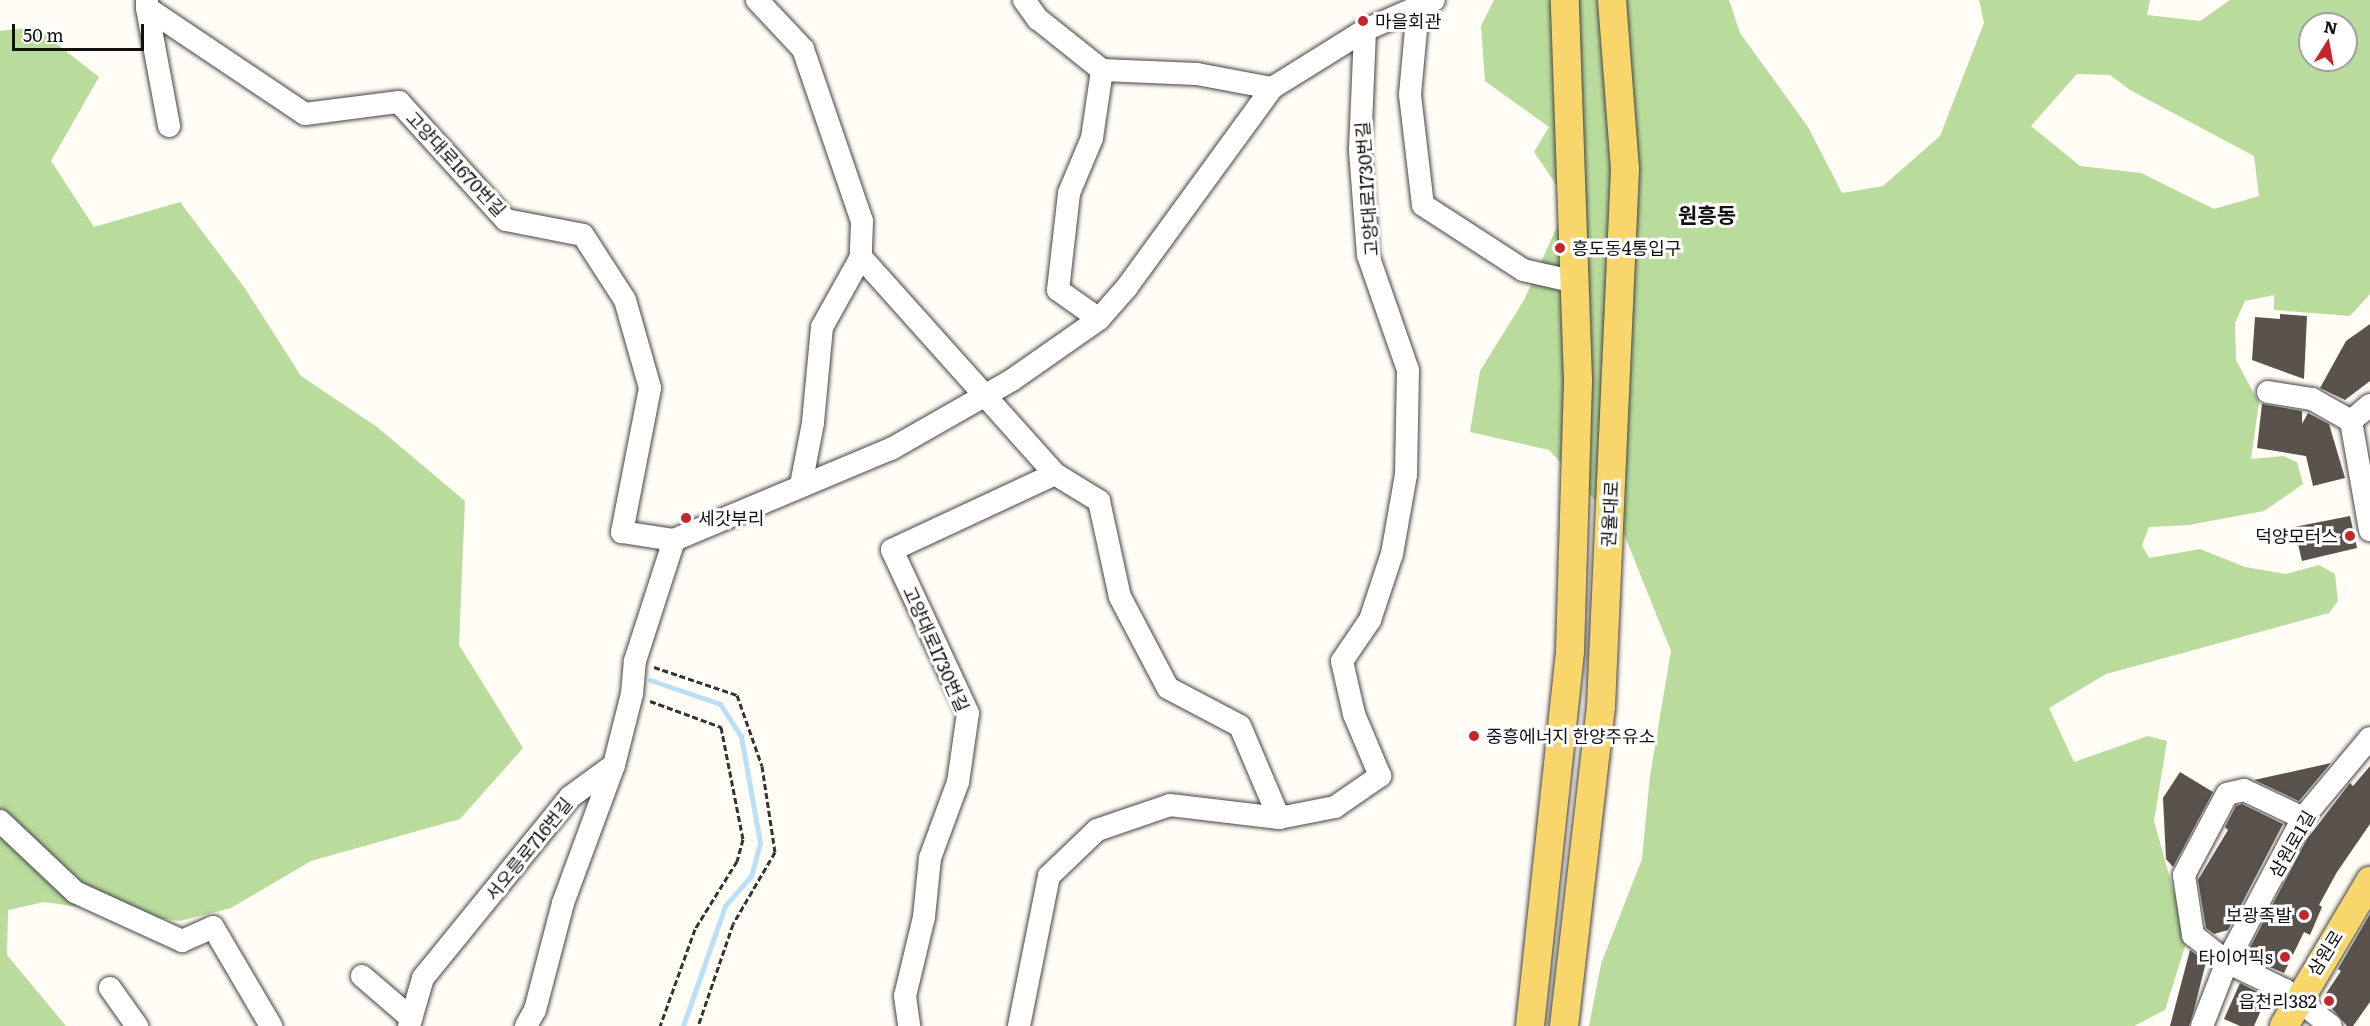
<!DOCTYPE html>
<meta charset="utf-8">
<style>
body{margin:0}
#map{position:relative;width:2370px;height:1026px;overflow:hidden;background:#fffdf5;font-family:Literata,"Noto Sans KR",serif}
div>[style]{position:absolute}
.forest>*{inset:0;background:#b9dc9c}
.stream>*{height:5px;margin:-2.5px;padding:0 2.5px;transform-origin:2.5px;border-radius:2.5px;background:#b9e0f7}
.building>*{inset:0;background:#5a524d}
.path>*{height:3px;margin-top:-1.5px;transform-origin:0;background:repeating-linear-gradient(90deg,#333 0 6px,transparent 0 9px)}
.roads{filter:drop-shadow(0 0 2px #444) drop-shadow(0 0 2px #444)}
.minor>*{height:22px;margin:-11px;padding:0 11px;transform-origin:11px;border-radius:11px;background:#fff}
.major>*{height:28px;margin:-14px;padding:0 14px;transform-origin:14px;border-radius:14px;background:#f9d66b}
.dots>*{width:16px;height:16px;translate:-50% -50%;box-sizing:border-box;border:3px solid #fff;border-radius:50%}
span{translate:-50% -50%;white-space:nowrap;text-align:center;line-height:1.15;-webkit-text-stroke:6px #fff;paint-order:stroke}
.poi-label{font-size:18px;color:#111}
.left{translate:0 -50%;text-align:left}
.right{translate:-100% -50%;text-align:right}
.street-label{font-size:18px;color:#111}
.quarter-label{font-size:21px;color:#111;font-weight:700}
.north{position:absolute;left:2298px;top:12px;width:60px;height:60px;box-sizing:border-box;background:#fff;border:2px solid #a0a0a0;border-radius:50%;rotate:11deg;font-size:16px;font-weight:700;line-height:24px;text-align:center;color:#111}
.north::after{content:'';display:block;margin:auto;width:21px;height:27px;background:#c4262e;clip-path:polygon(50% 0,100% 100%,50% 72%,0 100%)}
.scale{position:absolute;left:12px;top:24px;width:132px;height:27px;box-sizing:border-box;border:3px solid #111;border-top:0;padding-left:8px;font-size:18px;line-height:21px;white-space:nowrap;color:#111;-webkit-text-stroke:4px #fff;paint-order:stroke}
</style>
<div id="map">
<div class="forest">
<i style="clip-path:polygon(evenodd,1494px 0,1729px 0,1740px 33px,1808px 127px,1842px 193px,1883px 186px,1940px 136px,1984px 23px,1979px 0,2150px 0,2147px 15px,2200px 21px,2230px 0,2370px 0,2370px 294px,2350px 316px,2274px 310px,2274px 295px,2245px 301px,2235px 323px,2236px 360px,2259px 403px,2251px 459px,2283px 456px,2297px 462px,2303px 484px,2264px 511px,2189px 525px,2149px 527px,2142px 545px,2149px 558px,2200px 549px,2245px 567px,2286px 574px,2319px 565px,2335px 574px,2338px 601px,2329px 613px,2106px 674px,2049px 708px,2074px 762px,2148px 736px,2167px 741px,2154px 821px,2187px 940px,2165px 1010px,2134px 1026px,1589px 1026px,1601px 964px,1642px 859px,1650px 776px,1671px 651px,1622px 529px,1549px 450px,1470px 432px,1480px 371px,1524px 300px,1568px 202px,1534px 152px,1549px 127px,1485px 81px,1481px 26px,1494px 0,2310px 24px,2346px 24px,2346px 60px,2310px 60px,2310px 24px,1494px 0,2077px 74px,2110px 75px,2130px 90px,2254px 156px,2259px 196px,2214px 209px,2141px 173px,2080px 166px,2031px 126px,2077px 74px)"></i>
<i style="clip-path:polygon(35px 27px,99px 77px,51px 161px,94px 227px,180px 202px,244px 287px,301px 376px,377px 427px,465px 501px,459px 645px,523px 748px,460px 819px,311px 861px,231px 908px,180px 921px,44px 902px,8px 910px,7px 955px,66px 1026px,0 1026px,0 31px)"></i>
</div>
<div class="stream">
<i style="left:650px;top:680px;width:74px;rotate:18.9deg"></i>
<i style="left:720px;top:704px;width:38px;rotate:57deg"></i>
<i style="left:741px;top:736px;width:109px;rotate:79.9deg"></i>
<i style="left:760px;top:843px;width:34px;rotate:105deg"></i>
<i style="left:751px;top:876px;width:40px;rotate:131deg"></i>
<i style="left:725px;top:906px;width:127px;rotate:109.3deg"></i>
</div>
<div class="building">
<i style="clip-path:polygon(2280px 314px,2307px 316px,2304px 379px,2252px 360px,2255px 317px,2280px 319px)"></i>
<i style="clip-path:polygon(2370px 324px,2370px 381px,2345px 400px,2320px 388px,2346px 341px)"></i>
<i style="clip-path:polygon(2262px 404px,2302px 411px,2302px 424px,2308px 413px,2329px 424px,2345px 478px,2313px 486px,2306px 456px,2257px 448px)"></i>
<i style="clip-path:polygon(2350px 516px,2357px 548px,2302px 561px,2294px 527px)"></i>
<i style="clip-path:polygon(2331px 763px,2299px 801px,2254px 780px)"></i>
<i style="clip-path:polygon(2370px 766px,2370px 824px,2337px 872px,2319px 905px,2322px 907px,2310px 935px,2304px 932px,2284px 973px,2251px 959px,2246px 955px,2307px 839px,2350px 783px,2353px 786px)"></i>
<i style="clip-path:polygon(2180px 772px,2213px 792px,2173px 867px,2166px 859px,2163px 798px)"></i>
<i style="clip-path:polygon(2242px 804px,2283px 824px,2228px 930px,2214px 934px,2206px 928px,2198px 880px,2228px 830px,2225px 827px,2236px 806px)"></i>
<i style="clip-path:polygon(2370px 914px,2370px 1002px,2353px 1026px,2347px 1026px,2323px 998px,2341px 971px,2338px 969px)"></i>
<i style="clip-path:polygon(2190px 950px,2206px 962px,2194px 1010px,2189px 1026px,2170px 1026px)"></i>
<i style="clip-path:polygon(2240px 983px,2267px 997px,2254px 1026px,2240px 1026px,2224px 1019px)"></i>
</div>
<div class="path">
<i style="left:654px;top:667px;width:88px;rotate:18.6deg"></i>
<i style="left:737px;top:695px;width:75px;rotate:70.6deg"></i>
<i style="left:762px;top:766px;width:87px;rotate:81.4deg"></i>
<i style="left:775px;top:852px;width:83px;rotate:120.3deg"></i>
<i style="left:733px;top:924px;width:108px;rotate:108.9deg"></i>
<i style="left:650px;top:701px;width:76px;rotate:20.1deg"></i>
<i style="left:721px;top:727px;width:114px;rotate:78.9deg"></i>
<i style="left:743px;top:839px;width:23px;rotate:105deg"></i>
<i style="left:737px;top:861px;width:80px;rotate:121.7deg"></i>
<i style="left:695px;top:929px;width:103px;rotate:109.8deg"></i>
</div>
<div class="roads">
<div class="minor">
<i style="left:147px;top:0;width:8px;rotate:90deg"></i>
<i style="left:147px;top:8px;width:190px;rotate:33.9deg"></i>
<i style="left:305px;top:114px;width:95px;rotate:-7.3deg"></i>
<i style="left:399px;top:102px;width:159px;rotate:47.8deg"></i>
<i style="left:506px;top:220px;width:78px;rotate:11deg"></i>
<i style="left:583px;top:235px;width:77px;rotate:57.1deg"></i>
<i style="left:625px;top:300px;width:91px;rotate:74.1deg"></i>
<i style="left:650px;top:388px;width:147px;rotate:101deg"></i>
<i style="left:622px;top:532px;width:53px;rotate:8.7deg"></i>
<i style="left:757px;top:0;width:67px;rotate:46.8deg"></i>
<i style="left:803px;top:49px;width:182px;rotate:71.1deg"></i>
<i style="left:862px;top:221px;width:36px;rotate:92deg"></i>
<i style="left:861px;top:257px;width:80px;rotate:119.1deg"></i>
<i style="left:822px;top:327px;width:96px;rotate:95.4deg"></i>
<i style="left:813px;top:423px;width:63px;rotate:101deg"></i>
<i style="left:1024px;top:0;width:24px;rotate:54deg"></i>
<i style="left:1038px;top:19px;width:82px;rotate:38.6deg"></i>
<i style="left:1102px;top:70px;width:95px;rotate:2.4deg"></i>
<i style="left:1197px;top:74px;width:76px;rotate:10.6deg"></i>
<i style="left:147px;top:8px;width:120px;rotate:79.4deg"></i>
<i style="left:1418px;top:8px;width:87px;rotate:95.3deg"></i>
<i style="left:1410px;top:95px;width:111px;rotate:83.3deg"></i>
<i style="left:1423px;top:205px;width:119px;rotate:33deg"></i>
<i style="left:1523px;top:270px;width:54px;rotate:12.8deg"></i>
<i style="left:861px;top:257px;width:291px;rotate:48.2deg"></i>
<i style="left:1055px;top:474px;width:180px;rotate:155deg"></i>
<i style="left:892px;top:550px;width:180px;rotate:65deg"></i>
<i style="left:968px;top:713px;width:70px;rotate:98.2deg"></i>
<i style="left:958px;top:782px;width:81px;rotate:110.2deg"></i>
<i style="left:930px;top:858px;width:59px;rotate:95.8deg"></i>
<i style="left:924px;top:917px;width:81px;rotate:103.5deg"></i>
<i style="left:905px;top:996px;width:30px;rotate:82deg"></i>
<i style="left:1099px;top:319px;width:50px;rotate:-144.7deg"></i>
<i style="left:1058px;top:290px;width:98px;rotate:-83.5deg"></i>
<i style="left:1069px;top:193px;width:60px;rotate:-67.3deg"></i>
<i style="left:1092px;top:138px;width:69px;rotate:-81.6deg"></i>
<i style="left:2268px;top:392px;width:45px;rotate:9deg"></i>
<i style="left:2312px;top:399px;width:45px;rotate:29.4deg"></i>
<i style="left:2370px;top:405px;width:25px;rotate:140deg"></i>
<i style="left:2351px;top:421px;width:111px;rotate:80.1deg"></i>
<i style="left:1055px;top:474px;width:52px;rotate:31.5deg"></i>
<i style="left:1099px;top:501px;width:98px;rotate:77.7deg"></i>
<i style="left:1120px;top:597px;width:103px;rotate:62.2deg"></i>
<i style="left:1168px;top:688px;width:81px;rotate:27.8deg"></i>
<i style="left:1240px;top:726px;width:100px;rotate:67deg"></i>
<i style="left:2303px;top:818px;width:65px;rotate:-154.6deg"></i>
<i style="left:2244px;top:790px;width:17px;rotate:167deg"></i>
<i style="left:2227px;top:794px;width:92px;rotate:118deg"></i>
<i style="left:2184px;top:875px;width:61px;rotate:81.5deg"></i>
<i style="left:2193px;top:935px;width:43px;rotate:38.5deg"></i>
<i style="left:2227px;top:962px;width:64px;rotate:25.8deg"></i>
<i style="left:2285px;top:990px;width:58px;rotate:38deg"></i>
<i style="left:0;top:821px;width:103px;rotate:43.4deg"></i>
<i style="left:75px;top:892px;width:118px;rotate:24.6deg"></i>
<i style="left:182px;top:941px;width:34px;rotate:-24deg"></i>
<i style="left:213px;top:927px;width:115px;rotate:59.6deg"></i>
<i style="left:362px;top:976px;width:65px;rotate:40.6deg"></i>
<i style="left:110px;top:988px;width:47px;rotate:54.6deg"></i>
<i style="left:409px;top:1026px;width:50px;rotate:-73.7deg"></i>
<i style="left:423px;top:978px;width:233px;rotate:-50.9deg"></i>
<i style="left:570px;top:797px;width:54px;rotate:-36deg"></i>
<i style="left:526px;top:1026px;width:18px;rotate:-61deg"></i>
<i style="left:535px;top:1010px;width:111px;rotate:-75.3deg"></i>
<i style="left:563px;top:903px;width:147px;rotate:-69.7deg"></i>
<i style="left:614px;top:765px;width:73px;rotate:-75.8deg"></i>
<i style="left:632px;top:694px;width:33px;rotate:-85deg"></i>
<i style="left:635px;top:661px;width:127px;rotate:-72.1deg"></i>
<i style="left:674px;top:540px;width:235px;rotate:-22.8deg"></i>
<i style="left:891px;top:449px;width:139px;rotate:-29.7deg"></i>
<i style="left:1012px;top:380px;width:106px;rotate:-35deg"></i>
<i style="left:1099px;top:319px;width:43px;rotate:-48.8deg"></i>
<i style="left:1127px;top:287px;width:246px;rotate:-53.9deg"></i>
<i style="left:1272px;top:88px;width:110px;rotate:-31.9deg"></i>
<i style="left:1365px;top:30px;width:75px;rotate:-23.5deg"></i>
<i style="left:1019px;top:1026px;width:153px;rotate:-78.7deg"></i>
<i style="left:1049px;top:876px;width:66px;rotate:-43.8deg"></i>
<i style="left:1097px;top:830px;width:77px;rotate:-18.9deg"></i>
<i style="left:1170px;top:805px;width:110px;rotate:6.8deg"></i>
<i style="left:1279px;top:818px;width:57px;rotate:-11.1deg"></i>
<i style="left:1335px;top:807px;width:55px;rotate:-34.6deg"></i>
<i style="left:1380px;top:776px;width:67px;rotate:-112.8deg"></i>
<i style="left:1354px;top:714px;width:54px;rotate:-102.8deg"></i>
<i style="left:1342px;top:661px;width:50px;rotate:-55.7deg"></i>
<i style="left:1370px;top:620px;width:70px;rotate:-71.6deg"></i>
<i style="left:1392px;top:554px;width:80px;rotate:-80deg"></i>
<i style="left:1406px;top:475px;width:105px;rotate:-88.9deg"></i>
<i style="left:1408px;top:370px;width:122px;rotate:-109.2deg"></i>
<i style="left:1368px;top:255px;width:105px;rotate:-94.4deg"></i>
<i style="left:1360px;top:150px;width:120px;rotate:-87.6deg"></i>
<i style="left:2202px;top:1026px;width:69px;rotate:-68.7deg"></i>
<i style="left:2227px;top:962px;width:163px;rotate:-62.2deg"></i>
<i style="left:2303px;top:818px;width:104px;rotate:-50.1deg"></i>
</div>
<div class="major">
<i style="left:1530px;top:1026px;width:377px;rotate:-83.9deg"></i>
<i style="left:1570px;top:651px;width:271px;rotate:-88.3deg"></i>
<i style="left:1578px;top:380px;width:380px;rotate:-92deg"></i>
<i style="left:1564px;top:1026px;width:322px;rotate:-83.4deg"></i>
<i style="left:1601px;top:706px;width:538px;rotate:-87.44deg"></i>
<i style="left:1625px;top:169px;width:169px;rotate:-94.4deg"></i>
<i style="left:2284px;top:1026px;width:169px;rotate:-59.3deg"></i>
</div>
</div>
<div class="dots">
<i style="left:1363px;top:21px;background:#c4262e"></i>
<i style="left:1560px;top:248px;background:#c4262e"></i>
<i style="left:686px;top:518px;background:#c4262e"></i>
<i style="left:2350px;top:536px;background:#c4262e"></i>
<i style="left:1474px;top:736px;background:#c4262e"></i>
<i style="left:2304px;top:915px;background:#c4262e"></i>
<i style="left:2285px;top:957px;background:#c4262e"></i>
<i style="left:2329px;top:1001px;background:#c4262e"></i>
</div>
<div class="poi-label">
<span class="left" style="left:1375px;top:21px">마을회관</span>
<span class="left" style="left:1572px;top:248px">흥도동4통입구</span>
<span class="left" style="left:698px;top:518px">세갓부리</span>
<span class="right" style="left:2338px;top:536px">덕양모터스</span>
<span class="left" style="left:1486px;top:736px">중흥에너지 한양주유소</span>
<span class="right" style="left:2292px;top:915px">보광족발</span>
<span class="right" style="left:2273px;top:957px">타이어픽s</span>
<span class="right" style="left:2317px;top:1001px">읍천리382</span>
</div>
<div class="street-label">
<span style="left:456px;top:164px;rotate:47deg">고양대로1670번길</span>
<span style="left:1367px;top:189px;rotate:-94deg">고양대로1730번길</span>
<span style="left:1610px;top:514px;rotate:-87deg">권율대로</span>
<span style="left:936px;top:649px;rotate:66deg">고양대로1730번길</span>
<span style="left:2292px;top:844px;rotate:-60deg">삼원로1길</span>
<span style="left:529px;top:849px;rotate:-51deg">서오릉로716번길</span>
<span style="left:2325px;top:953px;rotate:-58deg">삼원로</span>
</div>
<div class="quarter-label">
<span style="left:1707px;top:214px">원흥동</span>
</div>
<div class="north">N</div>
<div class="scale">50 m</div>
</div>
